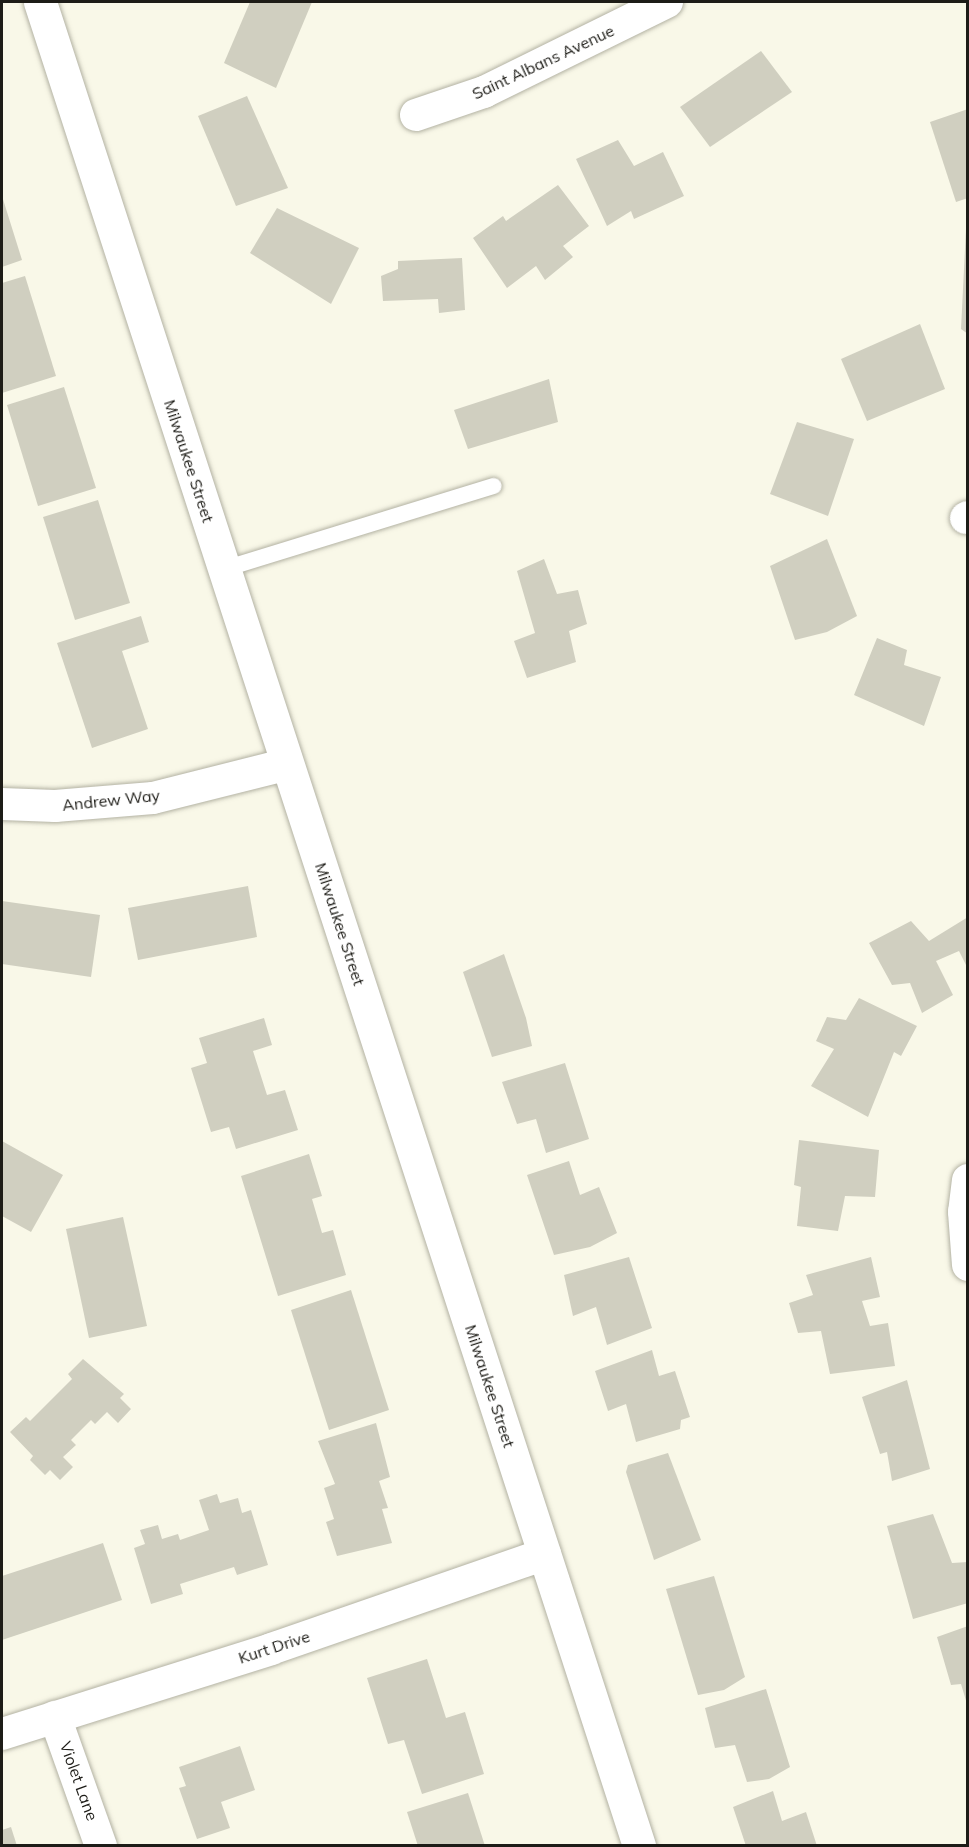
<!DOCTYPE html>
<style>
body{margin:0}
#map{position:relative;width:969px;height:1847px;overflow:hidden;background:#f9f8e8;font-family:Mulish,sans-serif}
div>[style]{position:absolute}
.building>*{inset:0;background:#d0cfc0}
.roads{filter:drop-shadow(0 0 2px #b3b2a3) drop-shadow(0 0 2px #b3b2a3)}
.service>*{height:16px;margin:-8px;padding:0 8px;transform-origin:8px;border-radius:8px;background:#fff}
.minor>*{height:32px;margin:-16px;padding:0 16px;transform-origin:16px;border-radius:16px;background:#fff}
.tertiary>*{height:33px;margin:-16.5px;padding:0 16.5px;transform-origin:16.5px;border-radius:16.5px;background:#fff}
span{translate:-50% -50%;white-space:nowrap;text-align:center;line-height:1.15;-webkit-text-stroke:5px #fff;paint-order:stroke}
.street-label{font-size:16px;color:#1d1c17}
.frame{position:absolute;inset:0;border:3px solid #1d1c17;pointer-events:none}
</style>
<div id="map">
<div class="building">
<i style="clip-path:polygon(250px 2px,312px 2px,276px 88px,224px 63px)"></i>
<i style="clip-path:polygon(761px 51px,792px 92px,710px 147px,680px 107px)"></i>
<i style="clip-path:polygon(247px 96px,288px 188px,236px 206px,198px 116px)"></i>
<i style="clip-path:polygon(968px 109px,968px 198px,956px 202px,930px 122px)"></i>
<i style="clip-path:polygon(618px 140px,634px 166px,663px 152px,684px 196px,634px 219px,631px 211px,607px 226px,576px 159px)"></i>
<i style="clip-path:polygon(558px 185px,589px 226px,563px 246px,573px 257px,545px 280px,536px 266px,507px 288px,473px 238px,503px 216px,506px 221px)"></i>
<i style="clip-path:polygon(2px 196px,22px 260px,2px 267px)"></i>
<i style="clip-path:polygon(277px 208px,359px 248px,331px 304px,250px 253px)"></i>
<i style="clip-path:polygon(966px 229px,968px 229px,968px 334px,961px 329px)"></i>
<i style="clip-path:polygon(462px 258px,465px 310px,439px 313px,438px 299px,383px 301px,381px 276px,398px 269px,398px 261px)"></i>
<i style="clip-path:polygon(25px 276px,56px 376px,2px 393px,2px 283px)"></i>
<i style="clip-path:polygon(920px 324px,945px 389px,867px 421px,841px 359px)"></i>
<i style="clip-path:polygon(549px 379px,558px 422px,468px 449px,454px 410px)"></i>
<i style="clip-path:polygon(64px 387px,96px 488px,38px 506px,7px 405px)"></i>
<i style="clip-path:polygon(797px 422px,854px 439px,828px 516px,770px 494px)"></i>
<i style="clip-path:polygon(98px 500px,130px 603px,75px 620px,43px 517px)"></i>
<i style="clip-path:polygon(827px 539px,857px 616px,827px 632px,795px 640px,770px 566px)"></i>
<i style="clip-path:polygon(544px 559px,557px 594px,578px 590px,587px 624px,569px 631px,576px 662px,527px 678px,514px 641px,535px 633px,517px 571px)"></i>
<i style="clip-path:polygon(141px 616px,149px 642px,122px 651px,148px 729px,92px 748px,57px 643px)"></i>
<i style="clip-path:polygon(877px 638px,907px 650px,904px 665px,941px 677px,924px 726px,854px 695px)"></i>
<i style="clip-path:polygon(248px 886px,257px 937px,138px 960px,128px 908px)"></i>
<i style="clip-path:polygon(2px 901px,100px 915px,91px 977px,2px 964px)"></i>
<i style="clip-path:polygon(968px 917px,968px 969px,959px 951px,936px 961px,953px 995px,922px 1013px,910px 983px,892px 985px,869px 943px,911px 921px,929px 941px)"></i>
<i style="clip-path:polygon(504px 954px,526px 1018px,532px 1046px,492px 1057px,463px 972px)"></i>
<i style="clip-path:polygon(859px 998px,917px 1026px,901px 1056px,894px 1052px,868px 1117px,811px 1086px,834px 1049px,816px 1041px,827px 1017px,846px 1020px)"></i>
<i style="clip-path:polygon(264px 1018px,272px 1045px,253px 1051px,267px 1095px,285px 1090px,298px 1130px,236px 1149px,229px 1127px,211px 1132px,191px 1068px,207px 1063px,199px 1038px)"></i>
<i style="clip-path:polygon(565px 1063px,589px 1139px,546px 1153px,536px 1119px,517px 1124px,502px 1082px)"></i>
<i style="clip-path:polygon(799px 1140px,879px 1150px,875px 1197px,845px 1196px,838px 1231px,797px 1226px,801px 1187px,794px 1185px)"></i>
<i style="clip-path:polygon(2px 1141px,63px 1175px,31px 1232px,2px 1216px)"></i>
<i style="clip-path:polygon(309px 1154px,322px 1196px,312px 1199px,322px 1233px,333px 1230px,346px 1275px,278px 1296px,241px 1176px)"></i>
<i style="clip-path:polygon(569px 1161px,580px 1195px,599px 1187px,617px 1233px,590px 1247px,554px 1255px,527px 1175px)"></i>
<i style="clip-path:polygon(123px 1217px,147px 1326px,89px 1338px,66px 1229px)"></i>
<i style="clip-path:polygon(629px 1257px,652px 1328px,607px 1345px,596px 1307px,573px 1316px,564px 1275px)"></i>
<i style="clip-path:polygon(871px 1257px,880px 1297px,862px 1301px,870px 1326px,888px 1323px,895px 1366px,830px 1374px,821px 1331px,798px 1333px,789px 1303px,813px 1295px,806px 1275px)"></i>
<i style="clip-path:polygon(351px 1290px,389px 1410px,329px 1430px,291px 1310px)"></i>
<i style="clip-path:polygon(652px 1350px,659px 1376px,675px 1371px,690px 1417px,681px 1420px,680px 1429px,636px 1442px,626px 1404px,608px 1411px,595px 1371px)"></i>
<i style="clip-path:polygon(83px 1359px,124px 1394px,120px 1398px,131px 1409px,118px 1423px,107px 1412px,95px 1424px,91px 1420px,71px 1440px,76px 1445px,63px 1457px,73px 1467px,60px 1480px,50px 1470px,45px 1475px,30px 1460px,33px 1456px,10px 1432px,26px 1417px,30px 1421px,72px 1379px,68px 1374px)"></i>
<i style="clip-path:polygon(907px 1380px,930px 1469px,892px 1481px,887px 1452px,880px 1454px,862px 1397px)"></i>
<i style="clip-path:polygon(376px 1423px,390px 1477px,379px 1481px,388px 1508px,382px 1509px,392px 1543px,337px 1556px,326px 1522px,334px 1519px,324px 1488px,335px 1484px,318px 1441px)"></i>
<i style="clip-path:polygon(668px 1453px,701px 1540px,654px 1560px,626px 1472px,628px 1465px)"></i>
<i style="clip-path:polygon(217px 1494px,220px 1503px,238px 1498px,242px 1513px,251px 1510px,268px 1565px,237px 1575px,234px 1567px,180px 1584px,183px 1594px,151px 1604px,134px 1548px,145px 1544px,140px 1530px,158px 1525px,162px 1539px,178px 1534px,180px 1540px,209px 1530px,199px 1500px)"></i>
<i style="clip-path:polygon(933px 1514px,952px 1563px,968px 1562px,968px 1603px,913px 1619px,887px 1526px)"></i>
<i style="clip-path:polygon(103px 1543px,122px 1600px,2px 1640px,2px 1576px)"></i>
<i style="clip-path:polygon(714px 1576px,745px 1677px,724px 1690px,698px 1695px,666px 1589px)"></i>
<i style="clip-path:polygon(968px 1626px,968px 1704px,967px 1704px,961px 1684px,951px 1685px,937px 1637px)"></i>
<i style="clip-path:polygon(427px 1659px,446px 1718px,465px 1712px,484px 1774px,422px 1794px,404px 1740px,388px 1744px,367px 1678px)"></i>
<i style="clip-path:polygon(766px 1689px,790px 1767px,769px 1779px,747px 1782px,735px 1745px,715px 1748px,705px 1708px)"></i>
<i style="clip-path:polygon(240px 1746px,255px 1790px,221px 1802px,230px 1828px,197px 1839px,179px 1788px,186px 1786px,179px 1767px)"></i>
<i style="clip-path:polygon(773px 1791px,782px 1821px,806px 1812px,817px 1846px,746px 1846px,733px 1807px)"></i>
<i style="clip-path:polygon(468px 1793px,485px 1846px,418px 1846px,407px 1812px)"></i>
<i style="clip-path:polygon(11px 1827px,17px 1846px,2px 1846px,2px 1830px)"></i>
</div>
<div class="roads">
<div class="service">
<i style="left:224px;top:569px;width:282px;rotate:-17.1deg"></i>
</div>
<div class="minor">
<i style="left:416px;top:115px;width:72px;rotate:-18.7deg"></i>
<i style="left:484px;top:92px;width:204px;rotate:-26.2deg"></i>
<i style="left:966px;top:518px;width:2px;rotate:-27deg"></i>
<i style="left:2px;top:804px;width:53px;rotate:2.2deg"></i>
<i style="left:55px;top:806px;width:98px;rotate:-4.7deg"></i>
<i style="left:153px;top:798px;width:139px;rotate:-14.1deg"></i>
<i style="left:968px;top:1180px;width:32px;rotate:97deg"></i>
<i style="left:964px;top:1212px;width:53px;rotate:85.7deg"></i>
<i style="left:55px;top:1717px;width:137px;rotate:70.4deg"></i>
<i style="left:2px;top:1734px;width:282px;rotate:-17.5deg"></i>
<i style="left:271px;top:1649px;width:290px;rotate:-19.1deg"></i>
</div>
<div class="tertiary">
<i style="left:40px;top:2px;width:1939px;rotate:72deg"></i>
</div>
</div>
<div class="street-label">
<span style="left:543px;top:62px;rotate:-25deg">Saint Albans Avenue</span>
<span style="left:189px;top:461px;rotate:72deg">Milwaukee Street</span>
<span style="left:111px;top:800px;rotate:-6deg">Andrew Way</span>
<span style="left:340px;top:924px;rotate:72deg">Milwaukee Street</span>
<span style="left:490px;top:1386px;rotate:72deg">Milwaukee Street</span>
<span style="left:274px;top:1647px;rotate:-18deg">Kurt Drive</span>
<span style="left:79px;top:1781px;rotate:70deg">Violet Lane</span>
</div>
<div class="frame"></div>
</div>
